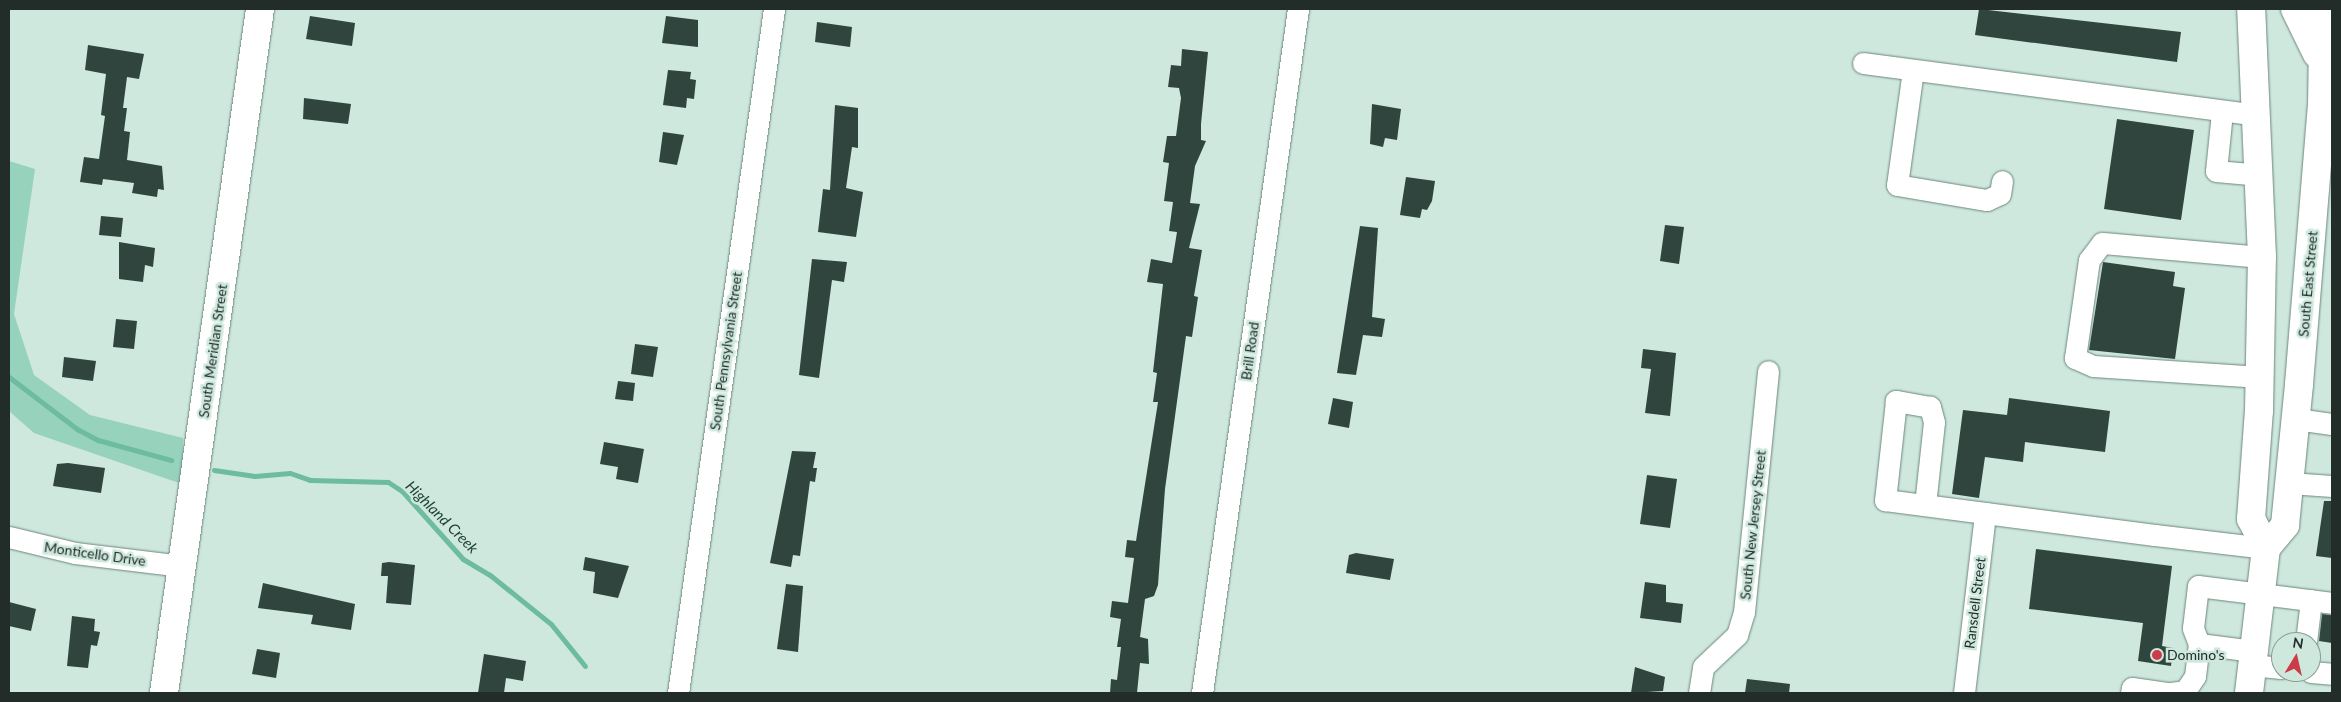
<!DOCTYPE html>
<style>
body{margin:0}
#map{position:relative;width:2341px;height:702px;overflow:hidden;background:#cee8de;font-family:Lato,sans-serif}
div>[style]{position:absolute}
.green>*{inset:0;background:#97d2bd}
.stream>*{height:5px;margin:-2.5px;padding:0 2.5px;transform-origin:2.5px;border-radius:2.5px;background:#6dbba1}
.building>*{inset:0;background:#2f453d}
.roads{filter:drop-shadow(0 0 1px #6d867d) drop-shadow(0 0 1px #6d867d)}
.minor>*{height:21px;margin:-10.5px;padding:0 10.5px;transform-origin:10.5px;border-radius:10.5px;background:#fff}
.major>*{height:28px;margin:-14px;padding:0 14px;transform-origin:14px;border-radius:14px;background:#fff}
.dots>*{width:14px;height:14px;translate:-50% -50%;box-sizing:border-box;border:2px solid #cee8de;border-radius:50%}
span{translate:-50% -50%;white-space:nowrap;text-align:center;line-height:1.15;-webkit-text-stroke:5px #cee8de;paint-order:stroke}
.street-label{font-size:14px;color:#222c28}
.poi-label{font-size:14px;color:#222c28}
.left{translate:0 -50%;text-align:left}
.water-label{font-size:15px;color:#1b3f33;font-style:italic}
.frame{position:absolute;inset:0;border:10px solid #222c28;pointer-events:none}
.north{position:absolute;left:2271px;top:632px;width:50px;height:50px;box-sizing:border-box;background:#cee8de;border:1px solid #899d95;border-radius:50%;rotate:9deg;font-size:14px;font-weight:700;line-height:20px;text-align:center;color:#222c28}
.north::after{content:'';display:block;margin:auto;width:18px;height:22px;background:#cc3c48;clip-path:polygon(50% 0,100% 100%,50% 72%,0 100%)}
</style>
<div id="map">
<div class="green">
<i style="clip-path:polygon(9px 161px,35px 169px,14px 314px,34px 375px,90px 415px,183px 438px,182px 484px,34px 433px,9px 411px)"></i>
</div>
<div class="stream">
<i style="left:9px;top:377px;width:86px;rotate:37.4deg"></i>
<i style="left:77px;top:429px;width:24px;rotate:28deg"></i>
<i style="left:98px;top:440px;width:76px;rotate:15.3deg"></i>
<i style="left:214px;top:470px;width:41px;rotate:8.3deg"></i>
<i style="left:255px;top:476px;width:35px;rotate:-5deg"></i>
<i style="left:290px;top:473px;width:21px;rotate:19deg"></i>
<i style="left:310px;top:480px;width:78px;rotate:1.5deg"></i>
<i style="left:388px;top:482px;width:17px;rotate:33deg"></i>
<i style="left:402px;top:491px;width:91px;rotate:48.1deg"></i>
<i style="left:463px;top:559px;width:31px;rotate:31deg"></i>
<i style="left:490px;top:575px;width:78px;rotate:38.8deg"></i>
<i style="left:551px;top:624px;width:54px;rotate:51deg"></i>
</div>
<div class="building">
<i style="clip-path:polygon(1979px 9px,2181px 32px,2177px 62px,1975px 35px)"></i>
<i style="clip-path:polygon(310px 16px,355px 23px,352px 46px,306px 39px)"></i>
<i style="clip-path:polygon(666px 16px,698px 20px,698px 47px,662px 43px)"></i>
<i style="clip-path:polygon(817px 22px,852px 27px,850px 47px,815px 42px)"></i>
<i style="clip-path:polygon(88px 45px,144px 54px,139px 79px,127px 77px,123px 108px,127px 108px,124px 131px,130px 132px,127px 160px,162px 166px,164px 190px,158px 189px,157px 197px,132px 193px,134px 183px,103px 179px,102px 185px,80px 182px,84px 157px,99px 159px,105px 116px,101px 115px,106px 74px,85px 70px)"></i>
<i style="clip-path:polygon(1182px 49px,1208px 52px,1201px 124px,1201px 140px,1206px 141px,1195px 166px,1190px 203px,1200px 204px,1189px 248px,1202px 250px,1194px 296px,1198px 297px,1192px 337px,1186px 336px,1165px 489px,1158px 585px,1154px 596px,1145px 599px,1140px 637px,1148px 639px,1149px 664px,1140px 663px,1137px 693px,1110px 693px,1111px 679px,1117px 680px,1121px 647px,1117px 647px,1121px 619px,1110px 617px,1112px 601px,1128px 603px,1134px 558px,1125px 557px,1127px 540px,1136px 541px,1158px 402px,1153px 402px,1157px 373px,1153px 372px,1163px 284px,1147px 282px,1151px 259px,1172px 263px,1177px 232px,1169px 231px,1173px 202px,1164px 201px,1169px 163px,1163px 162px,1167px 136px,1176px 136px,1181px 98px,1179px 88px,1168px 87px,1171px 65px,1181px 66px)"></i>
<i style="clip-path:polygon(668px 70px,691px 72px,690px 79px,696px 80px,694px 99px,687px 98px,686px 108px,663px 105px)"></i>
<i style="clip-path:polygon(304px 98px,351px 104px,348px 124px,303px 119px)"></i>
<i style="clip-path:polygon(1372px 104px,1401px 109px,1397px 140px,1385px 138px,1383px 147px,1370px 144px)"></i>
<i style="clip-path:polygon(835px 105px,858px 108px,858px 148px,852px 147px,846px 188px,863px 192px,856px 237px,818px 232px,823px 189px,830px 190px)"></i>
<i style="clip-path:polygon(2117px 119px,2194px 130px,2181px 220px,2104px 209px)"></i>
<i style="clip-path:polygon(663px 132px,684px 135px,677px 165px,659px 162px)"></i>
<i style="clip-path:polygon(1406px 177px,1435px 181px,1432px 201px,1427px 210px,1422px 209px,1420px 218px,1400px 215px)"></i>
<i style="clip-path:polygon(101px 216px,123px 218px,121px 237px,99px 235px)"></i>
<i style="clip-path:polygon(1665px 225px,1684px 227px,1679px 264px,1660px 261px)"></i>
<i style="clip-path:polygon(1360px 226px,1378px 228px,1372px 317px,1385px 319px,1382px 337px,1363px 335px,1356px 375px,1337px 373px)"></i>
<i style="clip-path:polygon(119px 242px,155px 248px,153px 267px,145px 265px,143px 282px,119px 279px)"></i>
<i style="clip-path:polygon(812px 259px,847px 262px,844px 282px,832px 280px,819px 378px,799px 375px)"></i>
<i style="clip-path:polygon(2103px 262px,2175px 272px,2173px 286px,2185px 288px,2175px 359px,2089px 350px)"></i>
<i style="clip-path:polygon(116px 319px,137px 321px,134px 349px,113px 347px)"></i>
<i style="clip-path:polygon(635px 344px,658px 347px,653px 377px,631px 374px)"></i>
<i style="clip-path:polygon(1643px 349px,1676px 353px,1670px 416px,1645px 413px,1651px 369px,1641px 368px)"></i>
<i style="clip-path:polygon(64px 357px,96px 361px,93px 381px,62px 377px)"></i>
<i style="clip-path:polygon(618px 381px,635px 383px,633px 401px,615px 399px)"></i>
<i style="clip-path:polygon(1333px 398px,1353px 402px,1349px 428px,1328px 424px)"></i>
<i style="clip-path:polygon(2009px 398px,2110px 411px,2105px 452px,2025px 442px,2023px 462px,1985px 457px,1979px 498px,1952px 494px,1963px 410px,2007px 415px)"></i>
<i style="clip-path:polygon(604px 442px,644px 449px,638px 483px,616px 479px,618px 467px,600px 464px)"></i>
<i style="clip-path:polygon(792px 451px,816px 452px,813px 468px,817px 468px,815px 482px,810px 481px,800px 556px,793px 555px,791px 567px,770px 563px)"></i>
<i style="clip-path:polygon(68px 463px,105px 468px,101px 493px,53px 486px,57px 464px)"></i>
<i style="clip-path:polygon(1647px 475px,1677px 479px,1670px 528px,1640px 524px)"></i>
<i style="clip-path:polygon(2324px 501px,2332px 501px,2332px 558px,2316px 556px)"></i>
<i style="clip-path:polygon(2036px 549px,2172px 566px,2162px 646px,2173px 648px,2171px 666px,2138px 661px,2143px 623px,2029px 609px)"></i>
<i style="clip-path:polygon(1356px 553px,1394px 559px,1390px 580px,1346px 573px,1349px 555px)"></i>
<i style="clip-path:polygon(585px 557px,629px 566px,618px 598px,593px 593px,595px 572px,583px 570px)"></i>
<i style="clip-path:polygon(389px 562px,415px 565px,411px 605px,386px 603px,388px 576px,381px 576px,382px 563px)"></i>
<i style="clip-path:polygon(1645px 582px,1666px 585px,1666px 602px,1683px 604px,1681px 623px,1640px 618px)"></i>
<i style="clip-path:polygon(263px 583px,355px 604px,351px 630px,311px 624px,313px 615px,258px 608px)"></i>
<i style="clip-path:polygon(786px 584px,803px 586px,798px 652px,777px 649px)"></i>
<i style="clip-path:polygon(9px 602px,36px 609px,31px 631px,9px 626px)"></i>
<i style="clip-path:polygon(2322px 614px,2332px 615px,2332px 643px,2319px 641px)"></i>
<i style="clip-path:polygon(72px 616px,95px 619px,94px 631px,100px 632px,97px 646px,91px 645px,88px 668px,67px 666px)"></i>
<i style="clip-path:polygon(257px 649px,280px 653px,276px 678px,252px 674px)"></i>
<i style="clip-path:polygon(484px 654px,526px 661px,523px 681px,506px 678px,504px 693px,478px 693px)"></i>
<i style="clip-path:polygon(1635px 667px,1665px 677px,1663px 691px,1631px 693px)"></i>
<i style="clip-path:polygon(1747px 679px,1790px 684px,1789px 693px,1745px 693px)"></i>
</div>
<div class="roads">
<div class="minor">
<i style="left:1863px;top:63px;width:398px;rotate:7.5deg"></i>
<i style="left:1913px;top:70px;width:116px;rotate:97.9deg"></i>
<i style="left:1897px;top:185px;width:91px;rotate:9.5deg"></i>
<i style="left:1987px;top:200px;width:14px;rotate:-25deg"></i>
<i style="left:2000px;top:194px;width:13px;rotate:-81deg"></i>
<i style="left:2222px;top:112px;width:59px;rotate:95.8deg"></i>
<i style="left:2216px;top:171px;width:45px;rotate:5.1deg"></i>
<i style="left:2260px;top:377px;width:167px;rotate:-176.2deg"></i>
<i style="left:2093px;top:366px;width:20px;rotate:-156deg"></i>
<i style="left:2075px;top:358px;width:99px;rotate:-81.9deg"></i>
<i style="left:2089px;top:260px;width:21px;rotate:-53deg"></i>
<i style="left:2102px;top:243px;width:161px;rotate:5deg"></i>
<i style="left:2296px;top:419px;width:36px;rotate:8deg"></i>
<i style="left:2289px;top:483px;width:43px;rotate:4deg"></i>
<i style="left:1925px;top:505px;width:83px;rotate:-83.8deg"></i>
<i style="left:1934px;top:422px;width:16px;rotate:-105deg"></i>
<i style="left:1930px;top:407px;width:35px;rotate:-170deg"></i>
<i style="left:1896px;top:401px;width:100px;rotate:96.3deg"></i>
<i style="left:1885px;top:500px;width:101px;rotate:7.4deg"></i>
<i style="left:1985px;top:513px;width:171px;rotate:7.4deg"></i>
<i style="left:2155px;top:535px;width:112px;rotate:6.7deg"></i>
<i style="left:9px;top:537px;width:68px;rotate:13.6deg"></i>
<i style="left:75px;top:553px;width:108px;rotate:6.9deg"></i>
<i style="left:2306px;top:642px;width:42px;rotate:-83.2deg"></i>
<i style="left:2199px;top:644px;width:17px;rotate:-111deg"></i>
<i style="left:2193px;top:628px;width:42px;rotate:-83.2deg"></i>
<i style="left:2198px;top:586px;width:135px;rotate:7.2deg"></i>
<i style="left:2252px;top:665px;width:29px;rotate:6deg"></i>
<i style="left:2311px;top:672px;width:21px;rotate:5deg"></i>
<i style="left:678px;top:693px;width:691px;rotate:-82.01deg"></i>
<i style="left:1202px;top:693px;width:691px;rotate:-82.01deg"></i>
<i style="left:1699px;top:693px;width:26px;rotate:-81deg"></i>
<i style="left:1703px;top:667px;width:47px;rotate:-43.3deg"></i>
<i style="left:1737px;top:635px;width:24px;rotate:-73deg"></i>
<i style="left:1744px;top:612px;width:242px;rotate:-84.3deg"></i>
<i style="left:1964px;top:693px;width:181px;rotate:-83.3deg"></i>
<i style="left:2131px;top:693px;width:5px;rotate:-79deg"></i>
<i style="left:2132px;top:688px;width:35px;rotate:8deg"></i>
<i style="left:2171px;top:693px;width:14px;rotate:-8deg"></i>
<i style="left:2185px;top:691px;width:18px;rotate:-56deg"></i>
<i style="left:2195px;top:676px;width:32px;rotate:-83deg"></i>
<i style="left:2199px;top:644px;width:55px;rotate:7.3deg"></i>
</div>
<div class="major">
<i style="left:2295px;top:9px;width:50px;rotate:63.9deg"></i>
<i style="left:2266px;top:548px;width:30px;rotate:-50deg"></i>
<i style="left:2285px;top:525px;width:142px;rotate:-84.3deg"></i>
<i style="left:2299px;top:384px;width:278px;rotate:-85.3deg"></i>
<i style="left:2322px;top:107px;width:66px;rotate:-89.1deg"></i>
<i style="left:2323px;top:41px;width:32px;rotate:-99deg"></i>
<i style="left:164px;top:693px;width:691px;rotate:-82.01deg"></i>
<i style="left:2249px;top:693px;width:146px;rotate:-83.3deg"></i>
<i style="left:2266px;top:548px;width:33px;rotate:-117deg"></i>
<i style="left:2251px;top:519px;width:108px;rotate:-85.8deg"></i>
<i style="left:2259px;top:411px;width:154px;rotate:-88.9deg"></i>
<i style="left:2262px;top:257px;width:248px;rotate:-92.5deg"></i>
</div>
</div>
<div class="dots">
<i style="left:2157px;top:655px;background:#cc3c48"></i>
</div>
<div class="street-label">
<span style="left:2308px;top:284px;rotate:-85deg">South East Street</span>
<span style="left:213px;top:351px;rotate:-82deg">South Meridian Street</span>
<span style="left:726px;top:351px;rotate:-82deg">South Pennsylvania Street</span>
<span style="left:1250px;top:351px;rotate:-82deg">Brill Road</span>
<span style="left:1753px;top:525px;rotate:-84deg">South New Jersey Street</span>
<span style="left:95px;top:554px;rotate:8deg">Monticello Drive</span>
<span style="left:1975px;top:603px;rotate:-83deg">Ransdell Street</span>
</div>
<div class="poi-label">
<span class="left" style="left:2167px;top:655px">Domino's</span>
</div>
<div class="water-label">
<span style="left:442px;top:517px;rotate:45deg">Highland Creek</span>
</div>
<div class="frame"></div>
<div class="north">N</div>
</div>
